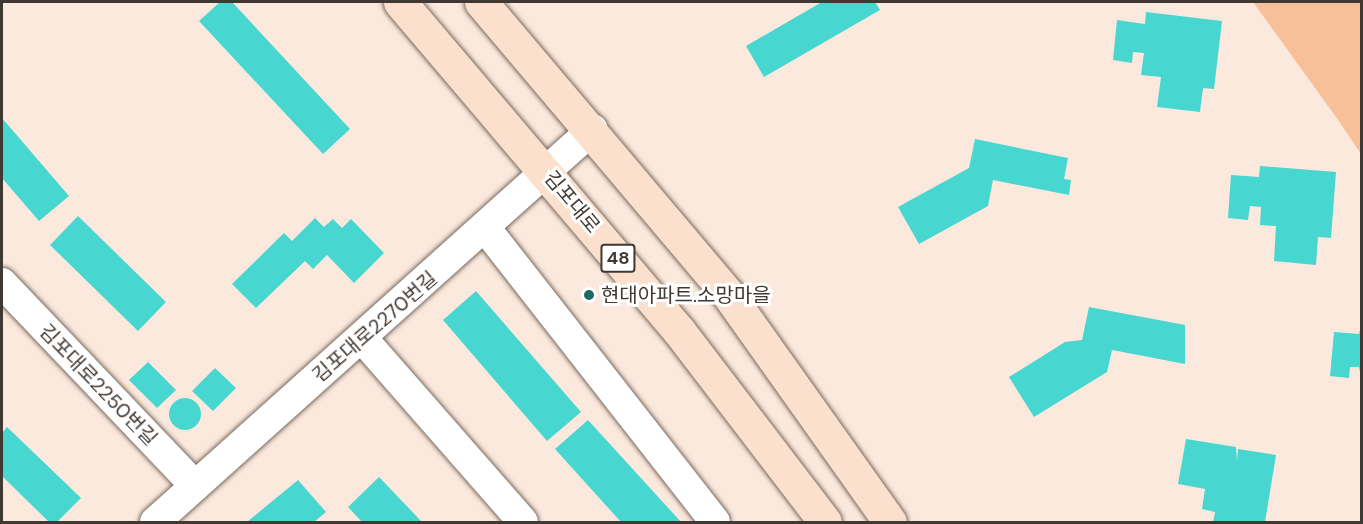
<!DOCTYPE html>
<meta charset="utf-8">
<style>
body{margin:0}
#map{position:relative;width:1363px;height:524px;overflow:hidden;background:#fbe9dd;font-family:"DM Sans","Noto Sans KR",sans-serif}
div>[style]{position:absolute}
.green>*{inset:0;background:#f7c098}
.building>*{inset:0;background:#48d6d0}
.round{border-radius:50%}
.roads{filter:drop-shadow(0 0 2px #796a5f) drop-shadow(0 0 2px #796a5f)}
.minor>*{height:30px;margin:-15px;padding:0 15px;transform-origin:15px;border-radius:15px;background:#fff}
.major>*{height:33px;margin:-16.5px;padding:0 16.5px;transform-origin:16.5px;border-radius:16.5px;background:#fbe0cd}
.dots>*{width:16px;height:16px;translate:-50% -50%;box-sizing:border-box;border:3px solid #fff;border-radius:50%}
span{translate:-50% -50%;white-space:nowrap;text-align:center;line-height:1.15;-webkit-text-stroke:6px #fff;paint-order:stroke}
.shield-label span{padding:2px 4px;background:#fff;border:2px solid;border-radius:4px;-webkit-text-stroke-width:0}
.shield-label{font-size:18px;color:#3f3833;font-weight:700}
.street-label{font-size:20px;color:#3f3833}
.poi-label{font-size:20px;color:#3f3833}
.left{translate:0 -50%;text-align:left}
.frame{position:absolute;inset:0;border:3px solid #3f3833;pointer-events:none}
</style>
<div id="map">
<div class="green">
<i style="clip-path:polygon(1253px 2px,1361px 2px,1361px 154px,1336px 117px)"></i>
</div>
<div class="building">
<i style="clip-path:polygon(220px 2px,232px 2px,350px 129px,323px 154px,199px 21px)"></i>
<i style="clip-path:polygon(822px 2px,875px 2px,880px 10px,764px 77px,746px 46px)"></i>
<i style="clip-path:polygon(1146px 12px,1222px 21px,1214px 89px,1203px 88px,1200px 112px,1157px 107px,1161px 77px,1141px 75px,1144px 53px,1133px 52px,1132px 63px,1113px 60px,1117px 20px,1145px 24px)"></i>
<i style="clip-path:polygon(2px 118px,69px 196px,39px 221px,2px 178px)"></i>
<i style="clip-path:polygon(975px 139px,1068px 158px,1064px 179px,1071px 180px,1069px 195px,993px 180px,988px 206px,919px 244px,898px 207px,969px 168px)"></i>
<i style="clip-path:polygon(1260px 166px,1336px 172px,1331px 238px,1318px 237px,1316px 265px,1274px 261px,1276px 226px,1260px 225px,1261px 207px,1250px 206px,1248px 220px,1228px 218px,1231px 175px,1259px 177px)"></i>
<i style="clip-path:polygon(78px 216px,166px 302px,138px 331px,50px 245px)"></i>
<i style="clip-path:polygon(315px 218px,324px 227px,333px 219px,342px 228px,351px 219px,384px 253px,354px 283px,327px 255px,313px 269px,305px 261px,256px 308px,232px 284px,284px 233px,292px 241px)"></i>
<i style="clip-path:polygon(476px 291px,581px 412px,547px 441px,443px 320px)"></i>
<i style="clip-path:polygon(1089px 307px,1185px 325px,1185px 364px,1112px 350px,1107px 372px,1034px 417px,1009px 377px,1065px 342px,1082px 340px)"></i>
<i style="clip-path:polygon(1362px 321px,1362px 383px,1359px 367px,1350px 367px,1349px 378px,1330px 376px,1334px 332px,1359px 334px)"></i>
<i style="clip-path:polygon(148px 362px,176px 390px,157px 408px,129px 380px)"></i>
<i style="clip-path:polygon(215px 368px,236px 388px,213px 411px,192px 391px)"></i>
<i class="round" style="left:169px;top:398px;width:32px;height:32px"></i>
<i style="clip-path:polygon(588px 420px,681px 522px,621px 522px,555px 449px)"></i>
<i style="clip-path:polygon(7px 427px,81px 498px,57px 522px,49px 522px,2px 476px,2px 433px)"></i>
<i style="clip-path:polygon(1186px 439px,1236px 447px,1237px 461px,1238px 449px,1276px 455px,1265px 522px,1213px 522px,1215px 512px,1202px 509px,1205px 489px,1178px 484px)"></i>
<i style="clip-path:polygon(379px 477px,422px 522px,362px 522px,348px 507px)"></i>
<i style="clip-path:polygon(298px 480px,326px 512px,314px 522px,247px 522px)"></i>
</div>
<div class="roads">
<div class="minor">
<i style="left:487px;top:230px;width:370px;rotate:52deg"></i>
<i style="left:2px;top:283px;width:280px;rotate:46.4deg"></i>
<i style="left:362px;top:338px;width:244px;rotate:48.8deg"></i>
<i style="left:155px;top:522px;width:588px;rotate:-41.9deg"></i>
</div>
<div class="major">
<i style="left:400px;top:2px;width:431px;rotate:49.7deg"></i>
<i style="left:679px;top:331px;width:240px;rotate:52.6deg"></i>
<i style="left:481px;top:2px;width:386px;rotate:49.8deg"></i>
<i style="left:730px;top:297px;width:276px;rotate:54.6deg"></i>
</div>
</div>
<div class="dots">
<i style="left:589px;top:295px;background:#1f6a67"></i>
</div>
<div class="shield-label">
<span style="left:618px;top:258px">48</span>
</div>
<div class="street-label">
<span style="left:572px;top:202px;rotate:50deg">김포대로</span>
<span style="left:375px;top:327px;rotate:-41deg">김포대로2270번길</span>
<span style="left:98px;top:385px;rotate:46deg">김포대로2250번길</span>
</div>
<div class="poi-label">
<span class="left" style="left:601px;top:295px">현대아파트.소망마을</span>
</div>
<div class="frame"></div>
</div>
